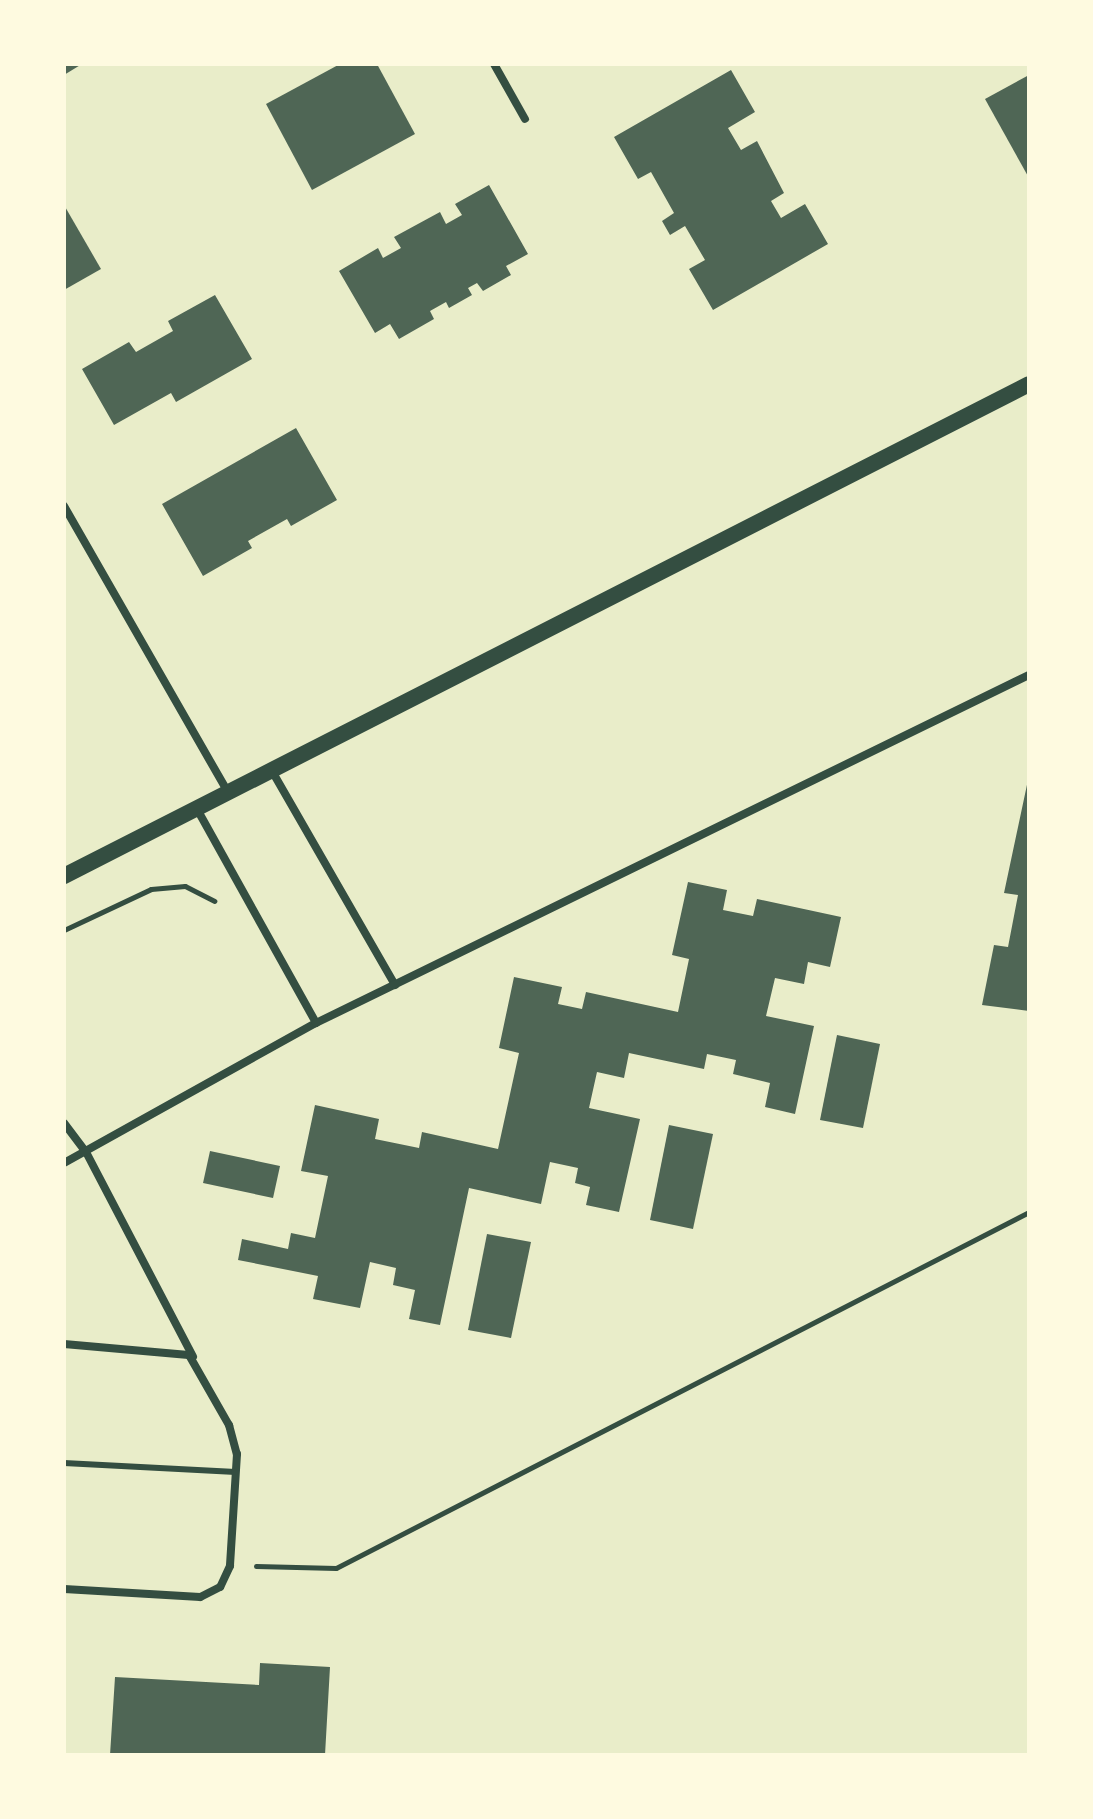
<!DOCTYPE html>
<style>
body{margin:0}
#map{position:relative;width:1093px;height:1819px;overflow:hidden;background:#e9edc9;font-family:"Roboto Condensed",sans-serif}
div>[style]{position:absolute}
.building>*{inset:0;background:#4f6655}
.path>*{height:5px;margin:-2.5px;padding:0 2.5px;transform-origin:2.5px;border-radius:2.5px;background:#344e41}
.service>*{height:6px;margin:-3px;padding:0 3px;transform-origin:3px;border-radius:3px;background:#344e41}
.minor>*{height:8px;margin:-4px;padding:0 4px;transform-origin:4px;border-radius:4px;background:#344e41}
.secondary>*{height:16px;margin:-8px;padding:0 8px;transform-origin:8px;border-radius:8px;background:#344e41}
span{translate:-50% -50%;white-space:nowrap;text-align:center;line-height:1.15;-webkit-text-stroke:7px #fefae0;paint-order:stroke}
.frame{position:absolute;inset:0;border:66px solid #fefae0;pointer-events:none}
</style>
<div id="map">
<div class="building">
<i style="clip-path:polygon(64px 64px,82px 64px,64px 75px)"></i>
<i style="clip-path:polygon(340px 64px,377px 64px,415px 134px,312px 190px,266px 104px)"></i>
<i style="clip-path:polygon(731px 70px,755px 112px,728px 128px,741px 150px,757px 141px,784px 193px,771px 201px,781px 218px,805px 204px,828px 244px,713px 310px,689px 269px,705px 260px,685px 226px,670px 235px,662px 221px,674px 213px,651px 172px,638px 179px,614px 137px)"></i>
<i style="clip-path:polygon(1029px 75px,1029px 178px,985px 99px)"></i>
<i style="clip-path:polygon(489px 185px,528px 254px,506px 266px,511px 275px,483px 291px,477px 283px,468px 288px,472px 295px,449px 308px,446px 302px,430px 311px,434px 319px,399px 339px,390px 324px,375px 333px,339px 271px,378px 248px,383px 258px,401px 248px,394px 237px,440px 212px,446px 224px,462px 215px,455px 204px)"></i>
<i style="clip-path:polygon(64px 205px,101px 269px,64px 290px)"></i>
<i style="clip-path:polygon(215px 295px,252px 359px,176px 402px,171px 393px,114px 425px,82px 369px,129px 342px,136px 352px,173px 331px,168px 321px)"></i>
<i style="clip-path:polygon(296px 428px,337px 500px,291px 526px,287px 519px,248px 541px,252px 548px,203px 576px,162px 504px)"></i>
<i style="clip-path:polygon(1028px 780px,1029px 780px,1029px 1011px,982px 1005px,994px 945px,1008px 947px,1018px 895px,1004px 893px)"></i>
<i style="clip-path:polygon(688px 882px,727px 890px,723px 910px,753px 916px,757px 899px,841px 917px,830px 967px,808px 962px,804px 984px,775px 978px,766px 1016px,814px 1026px,795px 1114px,765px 1107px,770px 1083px,733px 1074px,736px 1060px,707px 1054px,704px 1069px,629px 1053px,624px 1078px,597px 1072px,589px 1108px,640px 1119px,619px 1212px,586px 1205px,590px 1187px,575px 1183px,578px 1168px,550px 1162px,541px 1204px,469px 1188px,440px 1325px,409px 1319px,415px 1290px,393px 1285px,396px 1268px,370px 1262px,360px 1308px,313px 1299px,318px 1276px,238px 1260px,242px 1239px,288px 1249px,291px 1233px,315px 1238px,328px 1176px,301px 1171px,315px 1105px,379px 1119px,375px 1139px,419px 1148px,422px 1132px,498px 1149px,519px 1053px,499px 1048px,514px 977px,562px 987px,558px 1004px,582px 1009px,586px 992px,678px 1012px,689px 959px,672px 955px)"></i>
<i style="clip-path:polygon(837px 1035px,880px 1044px,863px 1128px,820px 1120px)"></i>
<i style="clip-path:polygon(669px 1125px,713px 1134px,693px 1229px,650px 1220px)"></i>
<i style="clip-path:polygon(210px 1151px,280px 1166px,273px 1198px,203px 1183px)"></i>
<i style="clip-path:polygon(487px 1234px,531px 1242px,511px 1338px,468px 1330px)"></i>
<i style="clip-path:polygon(260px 1663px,330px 1667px,325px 1755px,110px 1755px,115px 1677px,259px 1685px)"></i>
</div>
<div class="path">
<i style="left:64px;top:930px;width:96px;rotate:-25.2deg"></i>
<i style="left:151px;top:889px;width:34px;rotate:-5deg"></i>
<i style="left:185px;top:886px;width:33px;rotate:27deg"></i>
<i style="left:256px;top:1566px;width:80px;rotate:1.4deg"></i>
<i style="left:336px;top:1568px;width:779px;rotate:-27.19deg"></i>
</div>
<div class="service">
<i style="left:64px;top:1463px;width:172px;rotate:3deg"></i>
</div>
<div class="minor">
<i style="left:494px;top:64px;width:63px;rotate:60.6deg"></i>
<i style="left:64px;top:506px;width:330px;rotate:60.2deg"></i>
<i style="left:272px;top:771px;width:247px;rotate:60.1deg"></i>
<i style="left:197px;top:809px;width:245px;rotate:60.9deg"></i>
<i style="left:64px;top:1123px;width:36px;rotate:53deg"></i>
<i style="left:86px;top:1152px;width:231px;rotate:62.4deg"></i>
<i style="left:64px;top:1163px;width:288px;rotate:-29.1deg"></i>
<i style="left:316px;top:1023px;width:793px;rotate:-26.02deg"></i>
<i style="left:64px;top:1344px;width:125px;rotate:5deg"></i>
<i style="left:189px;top:1355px;width:81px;rotate:60.3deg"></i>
<i style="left:229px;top:1425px;width:30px;rotate:75deg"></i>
<i style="left:237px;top:1454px;width:112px;rotate:93.6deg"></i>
<i style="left:230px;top:1566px;width:23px;rotate:115deg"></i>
<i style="left:220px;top:1587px;width:22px;rotate:153deg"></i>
<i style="left:200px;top:1597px;width:136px;rotate:-176.6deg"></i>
</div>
<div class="secondary">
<i style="left:64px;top:876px;width:1083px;rotate:-27.01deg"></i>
</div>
<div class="frame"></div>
</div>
